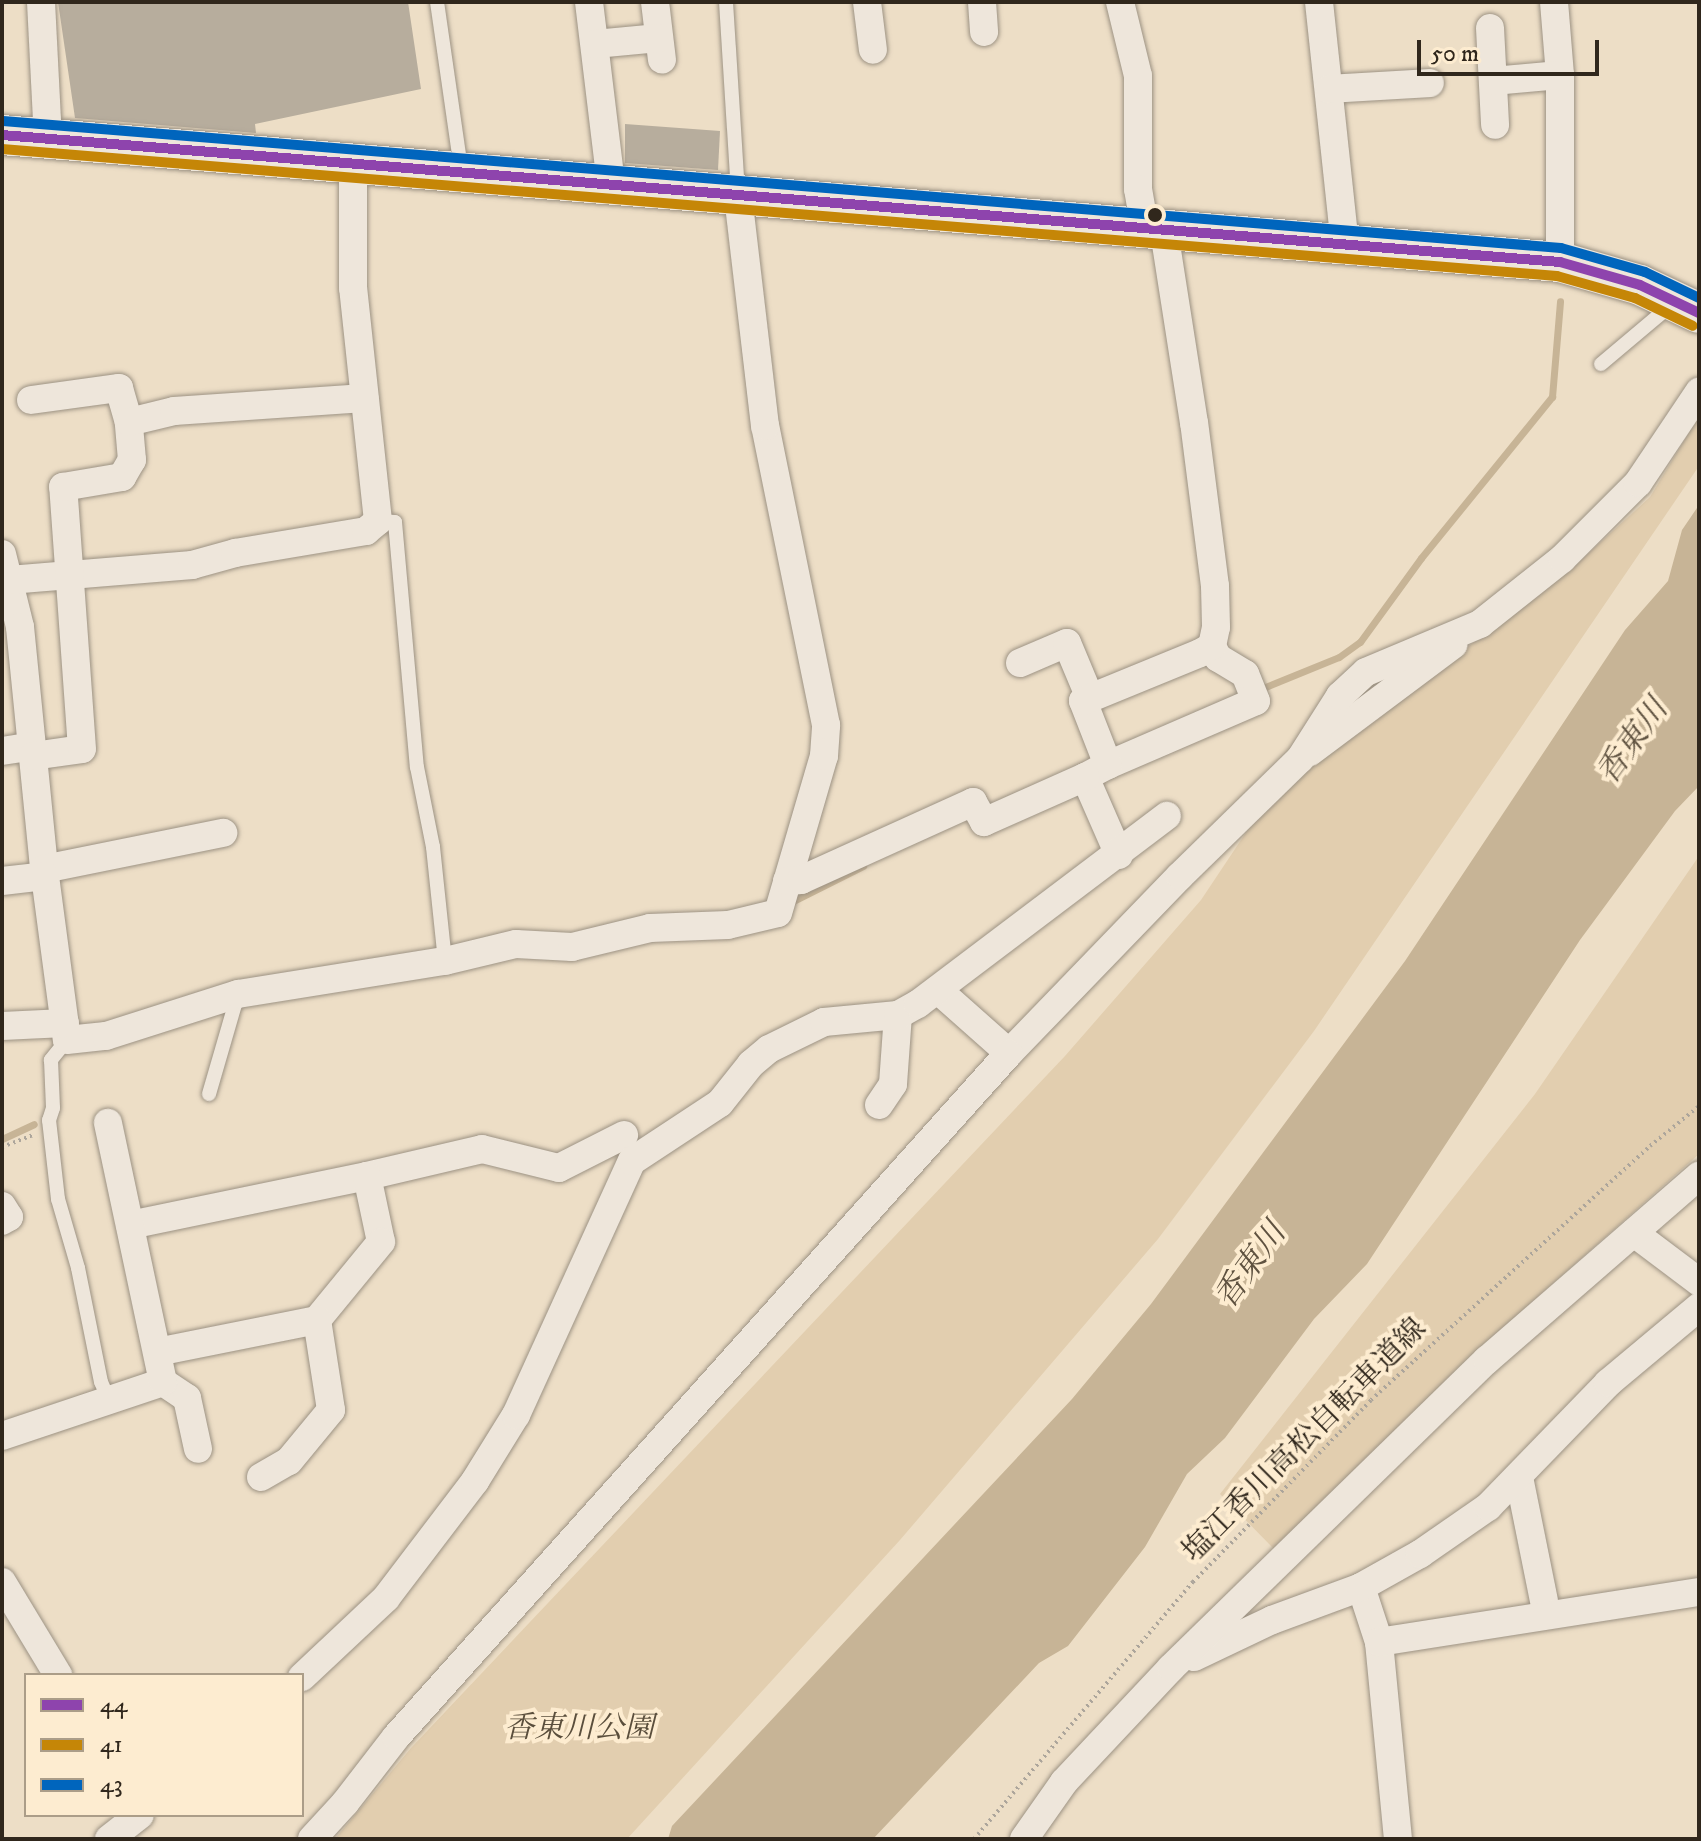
<!DOCTYPE html>
<meta charset="utf-8">
<style>
body{margin:0}
#map{position:relative;width:1701px;height:1841px;overflow:hidden;background:#eddec6;font-family:"IM FELL DW Pica","Noto Serif JP",serif}
div>[style]{position:absolute}
.green>*{inset:0;background:#e2ceaf}
.water>*{inset:0;background:#c7b496}
.stream>*{height:7px;margin:-3.5px;padding:0 3.5px;transform-origin:3.5px;border-radius:3.5px;background:#c7b496}
.building>*{inset:0;background:#b7ad9d}
.path>*{height:4px;margin-top:-2px;transform-origin:0;background:repeating-linear-gradient(90deg,#aca59b 0 2px,transparent 0 6px)}
.roads{filter:drop-shadow(0 0 2px #9c9283) drop-shadow(0 0 2px #9c9283)}
.lane>*{height:14px;margin:-7px;padding:0 7px;transform-origin:7px;border-radius:7px;background:#eee6db}
.street>*{height:28px;margin:-14px;padding:0 14px;transform-origin:14px;border-radius:14px;background:#eee6db}
.secondary>*{height:40px;margin:-20px;padding:0 20px;transform-origin:20px;border-radius:20px;background:#eee6db}
.bus-1>*{height:10px;margin:-5px;padding:0 5px;transform-origin:5px;border-radius:5px;background:#8e44ad}
.bus-2>*{height:10px;margin:-5px;padding:0 5px;transform-origin:5px;border-radius:5px;background:#c58607}
.bus-3>*{height:10px;margin:-5px;padding:0 5px;transform-origin:5px;border-radius:5px;background:#0065bd}
.dots>*{width:22px;height:22px;translate:-50% -50%;box-sizing:border-box;border:4px solid #fdecd0;border-radius:50%}
span{translate:-50% -50%;white-space:nowrap;text-align:center;line-height:1.15;-webkit-text-stroke:8px #fdecd0;paint-order:stroke}
.street-label{font-size:30px;color:#30271c}
.park-label{font-size:30px;color:#5a4e3c;font-style:italic}
.water-label{font-size:32px;color:#5f5240;font-style:italic}
.frame{position:absolute;inset:0;border:4px solid #30271c;pointer-events:none}
.legend{position:absolute;left:24px;top:1673px;width:280px;height:144px;box-sizing:border-box;background:#fdecd0;border:2px solid #ab9d88;margin:0;padding:10px 14px;list-style:none;font-size:24px;color:#30271c}
.legend li{display:flex;align-items:center;gap:16px;height:40px}
.legend b{width:40px;border:2px solid #ab9d88}
.scale{position:absolute;left:1417px;top:40px;width:182px;height:36px;box-sizing:border-box;border:4px solid #30271c;border-top:0;padding-left:10px;font-size:24px;line-height:28px;white-space:nowrap;color:#30271c;-webkit-text-stroke:6px #fdecd0;paint-order:stroke}
</style>
<div id="map">
<div class="green">
<i style="clip-path:polygon(1699px 416px,1699px 466px,1314px 1031px,1158px 1239px,900px 1540px,627px 1839px,335px 1839px,411px 1748px,1065px 1056px,1201px 900px,1255px 819px,1317px 759px,1567px 573px,1650px 497px)"></i>
<i style="clip-path:polygon(1699px 856px,1699px 1154px,1479px 1349px,1277px 1552px,1220px 1494px,1535px 1094px)"></i>
</div>
<div class="water">
<i style="clip-path:polygon(1699px 505px,1699px 786px,1675px 811px,1580px 940px,1367px 1264px,1314px 1319px,1225px 1438px,1187px 1474px,1145px 1547px,1068px 1646px,1039px 1663px,873px 1839px,668px 1839px,672px 1826px,1072px 1399px,1151px 1304px,1405px 961px,1625px 630px,1668px 581px,1682px 530px)"></i>
</div>
<div class="stream">
<i style="left:1258px;top:690px;width:87px;rotate:-22.2deg"></i>
<i style="left:1339px;top:657px;width:26px;rotate:-36deg"></i>
<i style="left:1360px;top:642px;width:104px;rotate:-54deg"></i>
<i style="left:1421px;top:558px;width:208px;rotate:-50.9deg"></i>
<i style="left:1552px;top:397px;width:96px;rotate:-85.2deg"></i>
<i style="left:789px;top:903px;width:83px;rotate:-26.6deg"></i>
<i style="left:2px;top:1139px;width:35px;rotate:-25deg"></i>
</div>
<div class="building">
<i style="clip-path:polygon(58px 2px,408px 2px,421px 89px,255px 124px,256px 133px,75px 118px)"></i>
<i style="clip-path:polygon(625px 124px,720px 131px,718px 170px,625px 163px)"></i>
</div>
<div class="path">
<i style="left:2px;top:1147px;width:33px;rotate:-21deg"></i>
<i style="left:974px;top:1839px;width:338px;rotate:-49.6deg"></i>
<i style="left:1193px;top:1582px;width:255px;rotate:-45.6deg"></i>
<i style="left:1371px;top:1400px;width:377px;rotate:-42.3deg"></i>
<i style="left:1650px;top:1146px;width:63px;rotate:-39.2deg"></i>
</div>
<div class="roads">
<div class="lane">
<i style="left:437px;top:2px;width:168px;rotate:81.8deg"></i>
<i style="left:726px;top:2px;width:191px;rotate:86.4deg"></i>
<i style="left:1601px;top:364px;width:92px;rotate:-40.1deg"></i>
<i style="left:378px;top:521px;width:17px;rotate:3deg"></i>
<i style="left:395px;top:522px;width:246px;rotate:84.9deg"></i>
<i style="left:417px;top:767px;width:82px;rotate:78.7deg"></i>
<i style="left:433px;top:847px;width:115px;rotate:84deg"></i>
<i style="left:67px;top:1040px;width:26px;rotate:129deg"></i>
<i style="left:51px;top:1060px;width:48px;rotate:87.6deg"></i>
<i style="left:53px;top:1108px;width:13px;rotate:108deg"></i>
<i style="left:49px;top:1120px;width:80px;rotate:83.5deg"></i>
<i style="left:58px;top:1199px;width:72px;rotate:73.8deg"></i>
<i style="left:78px;top:1268px;width:116px;rotate:78.6deg"></i>
<i style="left:101px;top:1382px;width:20px;rotate:66deg"></i>
<i style="left:209px;top:1094px;width:104px;rotate:-73.8deg"></i>
</div>
<div class="street">
<i style="left:41px;top:2px;width:137px;rotate:87.1deg"></i>
<i style="left:589px;top:2px;width:184px;rotate:83.1deg"></i>
<i style="left:655px;top:2px;width:58px;rotate:83.1deg"></i>
<i style="left:867px;top:2px;width:48px;rotate:82.9deg"></i>
<i style="left:982px;top:2px;width:30px;rotate:86deg"></i>
<i style="left:1120px;top:2px;width:76px;rotate:76.3deg"></i>
<i style="left:1138px;top:76px;width:113px;rotate:90deg"></i>
<i style="left:1138px;top:189px;width:41px;rotate:80.1deg"></i>
<i style="left:1319px;top:2px;width:243px;rotate:83.9deg"></i>
<i style="left:1554px;top:2px;width:73px;rotate:85.3deg"></i>
<i style="left:1560px;top:75px;width:187px;rotate:90deg"></i>
<i style="left:1490px;top:28px;width:97px;rotate:87deg"></i>
<i style="left:595px;top:44px;width:64px;rotate:-5.4deg"></i>
<i style="left:1493px;top:81px;width:67px;rotate:-5.1deg"></i>
<i style="left:1329px;top:89px;width:101px;rotate:-3.4deg"></i>
<i style="left:31px;top:400px;width:89px;rotate:-7.8deg"></i>
<i style="left:119px;top:388px;width:35px;rotate:74deg"></i>
<i style="left:2px;top:554px;width:75px;rotate:76.1deg"></i>
<i style="left:20px;top:627px;width:250px;rotate:84.3deg"></i>
<i style="left:45px;top:876px;width:165px;rotate:82.4deg"></i>
<i style="left:67px;top:1040px;width:39px;rotate:-6deg"></i>
<i style="left:106px;top:1036px;width:139px;rotate:-17.7deg"></i>
<i style="left:238px;top:994px;width:210px;rotate:-9.1deg"></i>
<i style="left:445px;top:961px;width:73px;rotate:-13.5deg"></i>
<i style="left:516px;top:944px;width:56px;rotate:3.1deg"></i>
<i style="left:572px;top:947px;width:80px;rotate:-13.7deg"></i>
<i style="left:650px;top:928px;width:78px;rotate:-2.2deg"></i>
<i style="left:728px;top:925px;width:51px;rotate:-13.5deg"></i>
<i style="left:778px;top:913px;width:164px;rotate:-73.7deg"></i>
<i style="left:824px;top:756px;width:31px;rotate:-86deg"></i>
<i style="left:826px;top:725px;width:305px;rotate:-101.5deg"></i>
<i style="left:765px;top:426px;width:232px;rotate:-96.7deg"></i>
<i style="left:9px;top:580px;width:184px;rotate:-4.7deg"></i>
<i style="left:192px;top:565px;width:45px;rotate:-15.6deg"></i>
<i style="left:235px;top:553px;width:133px;rotate:-9.5deg"></i>
<i style="left:366px;top:531px;width:16px;rotate:-40deg"></i>
<i style="left:378px;top:521px;width:234px;rotate:-96.1deg"></i>
<i style="left:353px;top:288px;width:124px;rotate:-90deg"></i>
<i style="left:1020px;top:663px;width:51px;rotate:-23.1deg"></i>
<i style="left:1067px;top:643px;width:60px;rotate:67.3deg"></i>
<i style="left:2px;top:751px;width:30px;rotate:-9deg"></i>
<i style="left:1310px;top:752px;width:179px;rotate:-36.8deg"></i>
<i style="left:33px;top:756px;width:49px;rotate:-8.1deg"></i>
<i style="left:82px;top:749px;width:263px;rotate:-94.1deg"></i>
<i style="left:63px;top:487px;width:60px;rotate:-9.6deg"></i>
<i style="left:122px;top:477px;width:20px;rotate:-60deg"></i>
<i style="left:132px;top:460px;width:38px;rotate:-95deg"></i>
<i style="left:129px;top:422px;width:46px;rotate:-13.7deg"></i>
<i style="left:174px;top:411px;width:191px;rotate:-3.9deg"></i>
<i style="left:1108px;top:765px;width:161px;rotate:-23.4deg"></i>
<i style="left:1256px;top:701px;width:29px;rotate:-112deg"></i>
<i style="left:1245px;top:674px;width:31px;rotate:-149deg"></i>
<i style="left:1218px;top:658px;width:13px;rotate:-117deg"></i>
<i style="left:1119px;top:855px;width:85px;rotate:-113.6deg"></i>
<i style="left:1085px;top:777px;width:26px;rotate:-28deg"></i>
<i style="left:1108px;top:765px;width:69px;rotate:-111.3deg"></i>
<i style="left:1083px;top:701px;width:126px;rotate:-22.3deg"></i>
<i style="left:1200px;top:653px;width:14px;rotate:-30deg"></i>
<i style="left:1212px;top:646px;width:19px;rotate:-78deg"></i>
<i style="left:1216px;top:627px;width:41px;rotate:-91.4deg"></i>
<i style="left:1215px;top:586px;width:164px;rotate:-97.3deg"></i>
<i style="left:1194px;top:423px;width:194px;rotate:-98.9deg"></i>
<i style="left:44px;top:869px;width:183px;rotate:-11.4deg"></i>
<i style="left:2px;top:881px;width:43px;rotate:-6.6deg"></i>
<i style="left:787px;top:881px;width:14px;rotate:-4deg"></i>
<i style="left:801px;top:880px;width:189px;rotate:-24.4deg"></i>
<i style="left:973px;top:802px;width:23px;rotate:61deg"></i>
<i style="left:984px;top:822px;width:111px;rotate:-24deg"></i>
<i style="left:938px;top:990px;width:95px;rotate:41.6deg"></i>
<i style="left:1009px;top:1053px;width:246px;rotate:-46deg"></i>
<i style="left:1180px;top:876px;width:168px;rotate:-44.3deg"></i>
<i style="left:1300px;top:759px;width:75px;rotate:-57.6deg"></i>
<i style="left:1340px;top:696px;width:35px;rotate:-43deg"></i>
<i style="left:1366px;top:672px;width:124px;rotate:-22.8deg"></i>
<i style="left:1480px;top:624px;width:105px;rotate:-38.4deg"></i>
<i style="left:1562px;top:559px;width:107px;rotate:-45deg"></i>
<i style="left:1638px;top:483px;width:110px;rotate:-56.2deg"></i>
<i style="left:2px;top:1026px;width:63px;rotate:-2.7deg"></i>
<i style="left:879px;top:1105px;width:25px;rotate:-56deg"></i>
<i style="left:893px;top:1084px;width:69px;rotate:-85.9deg"></i>
<i style="left:367px;top:1176px;width:118px;rotate:-13.2deg"></i>
<i style="left:482px;top:1149px;width:79px;rotate:13.9deg"></i>
<i style="left:559px;top:1168px;width:73px;rotate:-26.9deg"></i>
<i style="left:2px;top:1206px;width:13px;rotate:58deg"></i>
<i style="left:9px;top:1217px;width:8px;rotate:150deg"></i>
<i style="left:130px;top:1225px;width:242px;rotate:-11.7deg"></i>
<i style="left:367px;top:1176px;width:67px;rotate:78deg"></i>
<i style="left:381px;top:1242px;width:101px;rotate:129.4deg"></i>
<i style="left:317px;top:1320px;width:163px;rotate:168.7deg"></i>
<i style="left:1634px;top:1233px;width:81px;rotate:37deg"></i>
<i style="left:163px;top:1382px;width:29px;rotate:34deg"></i>
<i style="left:187px;top:1398px;width:52px;rotate:77.8deg"></i>
<i style="left:2px;top:1436px;width:170px;rotate:-18.5deg"></i>
<i style="left:163px;top:1382px;width:265px;rotate:-102deg"></i>
<i style="left:261px;top:1477px;width:32px;rotate:-30deg"></i>
<i style="left:289px;top:1461px;width:66px;rotate:-50.5deg"></i>
<i style="left:331px;top:1410px;width:91px;rotate:-98.8deg"></i>
<i style="left:1519px;top:1477px;width:126px;rotate:78.6deg"></i>
<i style="left:2px;top:1582px;width:109px;rotate:58.9deg"></i>
<i style="left:1361px;top:1587px;width:58px;rotate:71.9deg"></i>
<i style="left:1379px;top:1642px;width:198px;rotate:84.5deg"></i>
<i style="left:1379px;top:1642px;width:324px;rotate:-8.9deg"></i>
<i style="left:1194px;top:1657px;width:86px;rotate:-25.4deg"></i>
<i style="left:1272px;top:1620px;width:95px;rotate:-20.3deg"></i>
<i style="left:1361px;top:1587px;width:68px;rotate:-29.2deg"></i>
<i style="left:1420px;top:1554px;width:83px;rotate:-34.7deg"></i>
<i style="left:1488px;top:1507px;width:173px;rotate:-45.9deg"></i>
<i style="left:1608px;top:1383px;width:119px;rotate:-39.9deg"></i>
<i style="left:302px;top:1677px;width:115px;rotate:-43.2deg"></i>
<i style="left:386px;top:1598px;width:147px;rotate:-52.7deg"></i>
<i style="left:475px;top:1481px;width:78px;rotate:-58.2deg"></i>
<i style="left:516px;top:1415px;width:279px;rotate:-65.5deg"></i>
<i style="left:632px;top:1161px;width:105px;rotate:-33.4deg"></i>
<i style="left:720px;top:1103px;width:50px;rotate:-51.5deg"></i>
<i style="left:751px;top:1064px;width:23px;rotate:-40deg"></i>
<i style="left:769px;top:1049px;width:61px;rotate:-26.1deg"></i>
<i style="left:824px;top:1022px;width:74px;rotate:-5.4deg"></i>
<i style="left:898px;top:1015px;width:23px;rotate:-29deg"></i>
<i style="left:918px;top:1004px;width:312px;rotate:-37.1deg"></i>
<i style="left:109px;top:1839px;width:39px;rotate:-38deg"></i>
<i style="left:312px;top:1839px;width:49px;rotate:-47.5deg"></i>
<i style="left:345px;top:1803px;width:83px;rotate:-52.3deg"></i>
<i style="left:396px;top:1737px;width:918px;rotate:-48.13deg"></i>
<i style="left:1024px;top:1839px;width:70px;rotate:-54.9deg"></i>
<i style="left:1064px;top:1782px;width:156px;rotate:-46.8deg"></i>
<i style="left:1171px;top:1668px;width:441px;rotate:-44.3deg"></i>
<i style="left:1487px;top:1360px;width:281px;rotate:-41deg"></i>
</div>
<div class="secondary">
<i style="left:2px;top:135px;width:1563px;rotate:4.66deg"></i>
<i style="left:1560px;top:262px;width:83px;rotate:16deg"></i>
<i style="left:1640px;top:285px;width:65px;rotate:25.4deg"></i>
</div>
</div>
<div class="bus-1">
<i style="left:2px;top:135px;width:1563px;rotate:4.66deg"></i>
<i style="left:1560px;top:262px;width:83px;rotate:16deg"></i>
<i style="left:1640px;top:285px;width:65px;rotate:25.4deg"></i>
</div>
<div class="bus-2">
<i style="left:2px;top:149px;width:1560px;rotate:4.67deg"></i>
<i style="left:1557px;top:276px;width:81px;rotate:15.8deg"></i>
<i style="left:1635px;top:298px;width:64px;rotate:25.8deg"></i>
</div>
<div class="bus-3">
<i style="left:3px;top:121px;width:1563px;rotate:4.66deg"></i>
<i style="left:1561px;top:248px;width:87px;rotate:15.9deg"></i>
<i style="left:1645px;top:272px;width:60px;rotate:25.7deg"></i>
</div>
<div class="dots">
<i style="left:1155px;top:215px;background:#30271c"></i>
</div>
<div class="street-label">
<span style="left:1305px;top:1441px;rotate:-45deg">塩江香川高松自転車道線</span>
</div>
<div class="park-label">
<span style="left:579px;top:1729px">香東川公園</span>
</div>
<div class="water-label">
<span style="left:1633px;top:742px;rotate:-54deg">香東川</span>
<span style="left:1251px;top:1266px;rotate:-54deg">香東川</span>
</div>
<div class="frame"></div>
<ul class="legend">
<li><b style="height:10px;background:#8e44ad"></b>44</li>
<li><b style="height:10px;background:#c58607"></b>41</li>
<li><b style="height:10px;background:#0065bd"></b>43</li>
</ul>
<div class="scale">50 m</div>
</div>
